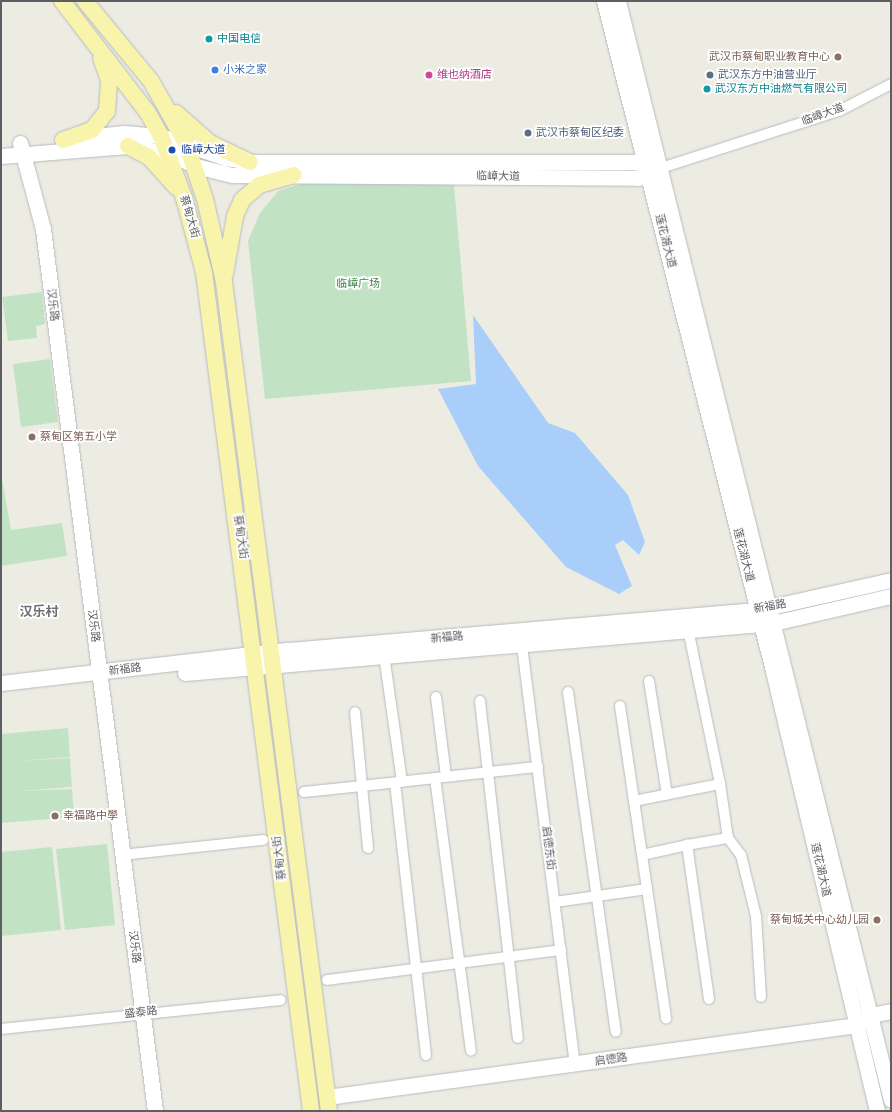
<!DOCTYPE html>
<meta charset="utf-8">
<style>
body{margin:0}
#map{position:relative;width:892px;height:1112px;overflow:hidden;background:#edece3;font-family:"Fira Sans","Noto Sans SC",sans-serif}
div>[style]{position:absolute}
.green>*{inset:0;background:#c1e3c4}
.water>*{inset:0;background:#a8cef9}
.roads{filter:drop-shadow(0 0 1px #b8babf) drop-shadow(0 0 1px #b8babf)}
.street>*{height:10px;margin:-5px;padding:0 5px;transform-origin:5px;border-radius:5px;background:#fff}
.secondary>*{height:15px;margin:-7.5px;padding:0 7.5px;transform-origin:7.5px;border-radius:7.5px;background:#fff}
.primary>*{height:16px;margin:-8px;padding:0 8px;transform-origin:8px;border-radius:8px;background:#f9f4ac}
.dots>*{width:11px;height:11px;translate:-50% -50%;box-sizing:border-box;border:2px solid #fff;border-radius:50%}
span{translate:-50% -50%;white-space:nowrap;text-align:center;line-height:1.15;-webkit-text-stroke:3.5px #fff;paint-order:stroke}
.culture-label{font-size:11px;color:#0d838f}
.left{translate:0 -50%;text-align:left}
.education-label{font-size:11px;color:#785e54}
.right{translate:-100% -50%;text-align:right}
.shop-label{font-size:11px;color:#366cbe}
.hotel-label{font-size:11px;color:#b23c85}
.service-label{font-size:11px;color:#4e5e75}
.street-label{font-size:11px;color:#5b5e63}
.transit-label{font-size:11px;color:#164399}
.park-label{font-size:11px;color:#3b8245}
.quarter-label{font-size:13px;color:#6c7075;font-weight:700}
.frame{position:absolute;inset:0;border:2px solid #5b5e63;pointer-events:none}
</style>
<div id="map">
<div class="green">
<i style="clip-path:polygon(361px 179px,454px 185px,471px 381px,265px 399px,248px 241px,260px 213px,278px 191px,313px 180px)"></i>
<i style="clip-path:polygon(42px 292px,45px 324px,36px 326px,37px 338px,8px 341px,2px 297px)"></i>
<i style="clip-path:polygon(50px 359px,58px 422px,21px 427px,13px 364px)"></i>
<i style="clip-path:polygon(1px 473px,11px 530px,62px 523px,67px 556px,1px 566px)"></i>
<i style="clip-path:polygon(68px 728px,70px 757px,17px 761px,70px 758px,72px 787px,19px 791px,72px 789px,74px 817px,1px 823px,1px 734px)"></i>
<i style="clip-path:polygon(107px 844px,115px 925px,65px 930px,56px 849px)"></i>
<i style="clip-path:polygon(52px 847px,61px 930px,1px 936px,1px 852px)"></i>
</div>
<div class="water">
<i style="clip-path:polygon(473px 315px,548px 423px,575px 433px,628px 495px,645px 542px,639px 555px,623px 540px,615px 545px,632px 586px,619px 594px,566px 567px,478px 466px,438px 389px,476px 384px)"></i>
</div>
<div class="roads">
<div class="street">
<i style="left:661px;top:168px;width:187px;rotate:-17.8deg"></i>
<i style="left:839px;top:111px;width:59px;rotate:-27.4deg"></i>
<i style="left:688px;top:629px;width:158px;rotate:78.3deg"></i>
<i style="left:521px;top:638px;width:430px;rotate:82.8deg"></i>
<i style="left:384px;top:655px;width:128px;rotate:81.9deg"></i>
<i style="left:649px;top:681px;width:115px;rotate:81deg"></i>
<i style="left:568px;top:692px;width:343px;rotate:82deg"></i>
<i style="left:436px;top:697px;width:80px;rotate:82.8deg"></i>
<i style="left:480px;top:701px;width:339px;rotate:83.6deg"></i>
<i style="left:620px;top:706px;width:316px;rotate:81.6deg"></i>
<i style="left:435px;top:778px;width:275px;rotate:82.5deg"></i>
<i style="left:395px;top:783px;width:274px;rotate:83.5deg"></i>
<i style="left:304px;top:792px;width:58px;rotate:-5.9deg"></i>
<i style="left:362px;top:786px;width:74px;rotate:-95.4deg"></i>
<i style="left:634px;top:801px;width:88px;rotate:-11.2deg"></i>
<i style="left:720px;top:784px;width:55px;rotate:81.6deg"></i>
<i style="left:728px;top:838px;width:21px;rotate:53deg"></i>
<i style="left:741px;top:855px;width:63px;rotate:76.2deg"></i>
<i style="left:756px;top:916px;width:81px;rotate:86.5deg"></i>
<i style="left:368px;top:848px;width:62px;rotate:-95.5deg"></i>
<i style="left:362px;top:786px;width:177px;rotate:-6.2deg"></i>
<i style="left:122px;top:855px;width:142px;rotate:-6.1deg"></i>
<i style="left:642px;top:855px;width:46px;rotate:-12.5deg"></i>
<i style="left:555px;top:902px;width:93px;rotate:-8deg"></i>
<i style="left:327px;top:980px;width:236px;rotate:-7.3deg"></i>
<i style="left:709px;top:999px;width:156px;rotate:-98.1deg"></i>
<i style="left:687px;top:845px;width:42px;rotate:-9.7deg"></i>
<i style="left:1px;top:1029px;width:281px;rotate:-5.9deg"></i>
</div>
<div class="secondary">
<i style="left:604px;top:1px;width:691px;rotate:75.84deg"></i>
<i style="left:773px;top:671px;width:452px;rotate:76.7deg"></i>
<i style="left:618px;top:1px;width:1132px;rotate:76.05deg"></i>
<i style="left:78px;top:138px;width:46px;rotate:-6.2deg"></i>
<i style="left:124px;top:133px;width:37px;rotate:5deg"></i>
<i style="left:161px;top:136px;width:69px;rotate:18.7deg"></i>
<i style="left:226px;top:158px;width:24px;rotate:9deg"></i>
<i style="left:250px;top:162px;width:384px"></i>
<i style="left:634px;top:162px;width:19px;rotate:9deg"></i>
<i style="left:20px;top:143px;width:89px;rotate:75deg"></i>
<i style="left:43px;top:229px;width:889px;rotate:82.76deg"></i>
<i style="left:1px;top:156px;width:127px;rotate:-4.5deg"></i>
<i style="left:128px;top:146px;width:43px;rotate:10.8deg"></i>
<i style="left:170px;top:154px;width:29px;rotate:25deg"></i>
<i style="left:196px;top:166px;width:38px;rotate:14deg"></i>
<i style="left:233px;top:175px;width:405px;rotate:0.4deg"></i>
<i style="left:638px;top:178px;width:21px;rotate:-23deg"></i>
<i style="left:185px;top:673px;width:590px;rotate:-4.86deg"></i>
<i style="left:773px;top:623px;width:121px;rotate:-12.9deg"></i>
<i style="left:1px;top:683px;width:289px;rotate:-6.6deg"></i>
<i style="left:288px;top:650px;width:471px;rotate:-4.9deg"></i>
<i style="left:757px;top:610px;width:137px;rotate:-12.6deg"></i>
<i style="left:327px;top:1097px;width:535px;rotate:-7.74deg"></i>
<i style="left:857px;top:1025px;width:17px;rotate:-36deg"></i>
<i style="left:871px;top:1015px;width:20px;rotate:-11deg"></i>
</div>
<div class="primary">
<i style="left:62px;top:1px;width:141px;rotate:52.5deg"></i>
<i style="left:148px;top:113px;width:26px;rotate:61deg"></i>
<i style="left:161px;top:136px;width:66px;rotate:69.6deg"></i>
<i style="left:184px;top:198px;width:77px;rotate:74.9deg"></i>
<i style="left:204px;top:272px;width:846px;rotate:82.73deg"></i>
<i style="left:85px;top:1px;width:104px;rotate:50.5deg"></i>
<i style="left:151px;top:81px;width:71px;rotate:60.6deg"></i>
<i style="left:186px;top:143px;width:59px;rotate:71.3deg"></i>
<i style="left:205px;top:199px;width:85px;rotate:77.1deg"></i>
<i style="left:224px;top:282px;width:836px;rotate:82.78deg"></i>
<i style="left:176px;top:113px;width:45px;rotate:41.4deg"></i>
<i style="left:210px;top:143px;width:44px;rotate:25.4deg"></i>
<i style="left:63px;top:140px;width:31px;rotate:-19deg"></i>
<i style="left:92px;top:130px;width:24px;rotate:-52deg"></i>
<i style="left:107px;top:111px;width:31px;rotate:-86deg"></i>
<i style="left:109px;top:80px;width:23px;rotate:-110deg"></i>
<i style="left:128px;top:146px;width:24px;rotate:28deg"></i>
<i style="left:149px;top:157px;width:40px;rotate:48deg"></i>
<i style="left:225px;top:274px;width:59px;rotate:-80.2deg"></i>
<i style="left:235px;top:216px;width:17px;rotate:-66deg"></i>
<i style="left:242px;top:200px;width:23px;rotate:-41deg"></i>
<i style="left:259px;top:185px;width:36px;rotate:-16deg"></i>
</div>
</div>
<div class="dots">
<i style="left:209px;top:39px;background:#0f9aa8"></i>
<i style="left:838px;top:57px;background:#8d6e63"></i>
<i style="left:215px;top:70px;background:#3f7fe0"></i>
<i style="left:429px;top:75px;background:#d1479c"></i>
<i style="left:710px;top:75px;background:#5c6f8a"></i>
<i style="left:707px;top:89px;background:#0f9aa8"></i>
<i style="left:528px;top:133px;background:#5c6f8a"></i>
<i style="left:172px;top:150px;background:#1a4fb4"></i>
<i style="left:32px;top:437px;background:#8d6e63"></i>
<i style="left:55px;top:816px;background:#8d6e63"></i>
<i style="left:877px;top:920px;background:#8d6e63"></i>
</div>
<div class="culture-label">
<span class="left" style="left:217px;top:39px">中国电信</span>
<span class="left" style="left:715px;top:89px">武汉东方中油燃气有限公司</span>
</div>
<div class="education-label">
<span class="right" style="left:830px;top:57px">武汉市蔡甸职业教育中心</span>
<span class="left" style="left:40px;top:437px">蔡甸区第五小学</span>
<span class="left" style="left:63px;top:816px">幸福路中學</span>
<span class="right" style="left:869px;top:920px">蔡甸城关中心幼儿园</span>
</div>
<div class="shop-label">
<span class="left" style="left:223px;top:70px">小米之家</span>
</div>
<div class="hotel-label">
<span class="left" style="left:437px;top:75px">维也纳酒店</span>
</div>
<div class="service-label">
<span class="left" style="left:718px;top:75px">武汉东方中油营业厅</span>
<span class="left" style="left:536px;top:133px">武汉市蔡甸区纪委</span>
</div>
<div class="street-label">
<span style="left:823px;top:115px;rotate:-20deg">临嶂大道</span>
<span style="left:498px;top:177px;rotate:1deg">临嶂大道</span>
<span style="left:189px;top:217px;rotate:74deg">蔡甸大街</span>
<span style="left:665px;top:241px;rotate:76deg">莲花湖大道</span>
<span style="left:52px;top:305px;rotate:83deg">汉乐路</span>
<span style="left:240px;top:537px;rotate:82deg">蔡甸大街</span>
<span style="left:743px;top:555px;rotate:76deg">莲花湖大道</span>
<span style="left:770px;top:607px;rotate:-10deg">新福路</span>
<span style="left:93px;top:626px;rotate:83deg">汉乐路</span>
<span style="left:447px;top:638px;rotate:-5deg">新福路</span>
<span style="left:125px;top:670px;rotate:-7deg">新福路</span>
<span style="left:548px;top:848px;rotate:83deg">启德东街</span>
<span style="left:280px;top:858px;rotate:-97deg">蔡甸大街</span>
<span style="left:820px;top:870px;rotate:77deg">莲花湖大道</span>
<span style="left:134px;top:947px;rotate:83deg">汉乐路</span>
<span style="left:141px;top:1013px;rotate:-6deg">盛泰路</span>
<span style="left:611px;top:1060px;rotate:-8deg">启德路</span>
</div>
<div class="transit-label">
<span class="left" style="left:181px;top:150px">临嶂大道</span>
</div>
<div class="park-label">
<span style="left:358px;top:284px">临嶂广场</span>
</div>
<div class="quarter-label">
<span style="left:39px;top:612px">汉乐村</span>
</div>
<div class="frame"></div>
</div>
